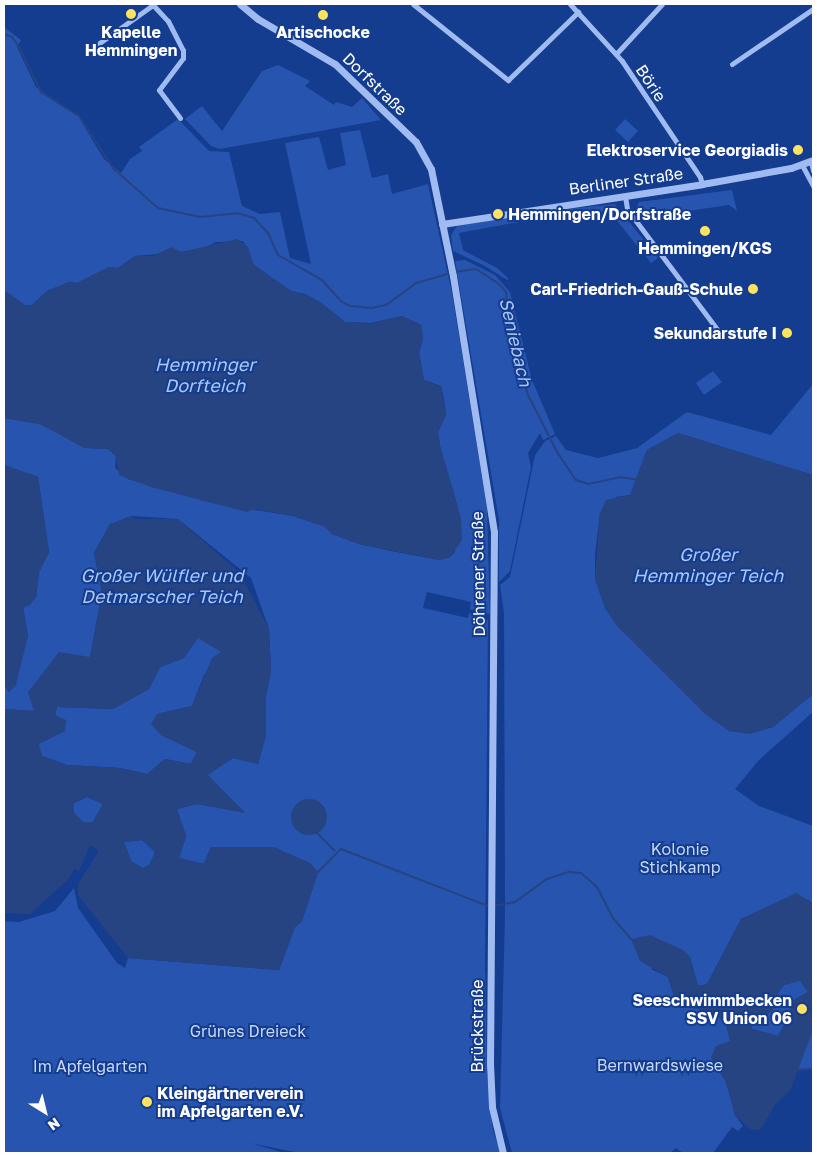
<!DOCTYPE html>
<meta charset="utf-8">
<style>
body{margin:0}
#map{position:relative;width:817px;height:1157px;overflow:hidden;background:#143c8f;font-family:"Golos Text",sans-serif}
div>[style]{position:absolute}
.green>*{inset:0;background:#2654ae}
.water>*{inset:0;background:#264482}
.round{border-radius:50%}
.stream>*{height:2px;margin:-1px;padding:0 1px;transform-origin:1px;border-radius:1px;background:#264482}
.minor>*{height:5px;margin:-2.5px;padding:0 2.5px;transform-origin:2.5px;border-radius:2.5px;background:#9fbbf1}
.tertiary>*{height:7px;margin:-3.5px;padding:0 3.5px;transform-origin:3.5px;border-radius:3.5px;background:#9fbbf1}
.dots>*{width:14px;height:14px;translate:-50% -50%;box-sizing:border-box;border:2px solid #143c8f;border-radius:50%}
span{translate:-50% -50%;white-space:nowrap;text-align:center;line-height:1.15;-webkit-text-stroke:4px #143c8f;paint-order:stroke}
.poi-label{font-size:16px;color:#fff;font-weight:700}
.right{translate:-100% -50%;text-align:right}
.left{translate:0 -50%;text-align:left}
.street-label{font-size:16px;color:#fff}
.park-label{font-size:16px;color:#c6d8fc}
.water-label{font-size:18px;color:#abc6f8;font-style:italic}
.frame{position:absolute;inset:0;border:5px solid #fff;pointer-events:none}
.north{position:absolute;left:20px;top:1087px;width:50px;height:50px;-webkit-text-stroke:4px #143c8f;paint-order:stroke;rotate:144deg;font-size:14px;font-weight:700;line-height:20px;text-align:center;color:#fff}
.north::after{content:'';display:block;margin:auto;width:18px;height:22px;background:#fff;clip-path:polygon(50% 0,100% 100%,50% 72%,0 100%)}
</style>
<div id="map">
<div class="green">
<i style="clip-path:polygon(4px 27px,21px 40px,17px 47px,36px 87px,78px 116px,104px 159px,121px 173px,130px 159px,142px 151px,139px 147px,178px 119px,209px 151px,229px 152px,242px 206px,260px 214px,280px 212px,290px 258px,311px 264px,285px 143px,319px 137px,328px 170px,346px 165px,340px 133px,360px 130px,372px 178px,388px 174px,392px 194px,428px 184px,452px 293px,487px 508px,490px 614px,470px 609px,471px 602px,427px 592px,423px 608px,468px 618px,469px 613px,488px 620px,485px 962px,487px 1077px,493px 1131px,501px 1153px,299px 1153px,251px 1143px,284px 1153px,4px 1153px,4px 921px,19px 922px,55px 911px,74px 888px,78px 908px,117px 963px,125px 968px,128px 958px,279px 970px,295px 927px,302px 921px,318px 872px,204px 864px,179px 858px,186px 836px,177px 809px,197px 804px,244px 812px,207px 775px,233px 758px,258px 764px,266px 735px,266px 696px,271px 671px,269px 629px,251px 578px,178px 519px,132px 516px,110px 524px,94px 553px,102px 593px,90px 657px,34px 711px,4px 709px,4px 685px,9px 692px,28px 636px,23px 607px,36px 597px,39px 572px,49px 552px,38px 477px,4px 465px,4px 418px,40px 424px,89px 448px,108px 449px,116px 456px,115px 468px,128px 479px,212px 503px,293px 516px,326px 527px,332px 534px,359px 544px,391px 551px,439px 560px,450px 557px,455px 552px,458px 508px,440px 446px,438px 432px,446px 415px,444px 399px,441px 386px,424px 380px,419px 353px,423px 339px,421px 325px,402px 316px,371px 323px,345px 322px,320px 302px,305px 294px,291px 291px,254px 265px,243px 241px,216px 242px,206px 247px,182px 252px,135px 256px,118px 268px,109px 267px,77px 283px,69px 282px,47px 291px,32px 305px,25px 305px,4px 291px)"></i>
<i style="clip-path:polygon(278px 65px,310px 81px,305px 86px,334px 105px,336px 102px,352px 107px,362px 98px,381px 120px,220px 149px,211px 146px,185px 119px,202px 106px,222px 131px,262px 71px)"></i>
<i style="clip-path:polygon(625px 119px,638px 131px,628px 142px,615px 130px)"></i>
<i style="clip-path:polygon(732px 190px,737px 211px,729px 205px,641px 218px,635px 211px,639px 202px)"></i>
<i style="clip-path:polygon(615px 204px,658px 258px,651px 263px,610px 212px,535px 219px,459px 233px,463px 250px,497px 268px,509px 279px,507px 280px,485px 266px,453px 251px,451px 235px,457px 226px,528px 213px)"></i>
<i style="clip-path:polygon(465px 260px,495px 275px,510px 292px,532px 380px,555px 434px,543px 440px,540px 433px,528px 453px,531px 467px,510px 571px,499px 582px,499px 520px,455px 261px)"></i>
<i style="clip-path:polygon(713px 371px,722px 382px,704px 395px,696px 383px)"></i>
<i style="clip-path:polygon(813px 384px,813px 475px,678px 433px,647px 450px,630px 495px,616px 497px,600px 513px,595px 555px,595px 579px,605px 608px,618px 627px,729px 731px,750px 733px,773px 727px,813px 694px,813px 712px,759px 760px,735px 789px,759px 806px,813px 826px,813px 903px,796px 894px,741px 919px,707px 984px,698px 986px,690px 957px,651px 969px,668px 977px,674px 996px,685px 1007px,713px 1011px,726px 1025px,731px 1041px,711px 1057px,726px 1082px,735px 1115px,743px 1126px,738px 1131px,732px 1127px,713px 1153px,683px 1153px,676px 1148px,670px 1153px,512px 1153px,500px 1108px,505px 915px,504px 613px,500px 585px,510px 577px,535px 455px,545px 441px,556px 436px,566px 450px,598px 458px,637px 448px,687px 412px,771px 435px)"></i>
<i style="clip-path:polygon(198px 637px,222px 652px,204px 675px,192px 706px,157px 714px,161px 735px,197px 752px,191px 764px,165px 759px,147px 774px,120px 768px,67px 765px,42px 756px,38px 744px,65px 731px,55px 715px,57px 707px,113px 709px,149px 689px,160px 667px,184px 658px)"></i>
<i style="clip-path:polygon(87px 797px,103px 804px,93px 822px,83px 822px,74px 813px,74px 803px)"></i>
<i style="clip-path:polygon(142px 840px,155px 852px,150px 864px,143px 869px,131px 861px,124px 842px)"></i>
<i style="clip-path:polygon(800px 980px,808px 992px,792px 1001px,788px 1018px,778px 1036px,752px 1029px,751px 1017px,767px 1015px,782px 1001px,778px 993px,784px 985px)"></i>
<i style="clip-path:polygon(813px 1029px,813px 1069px,797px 1070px,806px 1043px)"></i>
</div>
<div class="water">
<i style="clip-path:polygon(237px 239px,248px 247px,254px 265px,291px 291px,305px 294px,320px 302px,345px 322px,371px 323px,402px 316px,421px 325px,423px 339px,419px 353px,424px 380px,441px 386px,446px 415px,438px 432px,440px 446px,461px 518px,462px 540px,450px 557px,439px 560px,359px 544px,332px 534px,325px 527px,293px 516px,256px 509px,247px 512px,151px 487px,119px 475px,116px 456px,108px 449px,84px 448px,40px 424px,4px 418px,4px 290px,25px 305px,32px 305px,47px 291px,69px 282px,77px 283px,109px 267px,118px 268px,135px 256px,153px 256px,171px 247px,182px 252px)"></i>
<i style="clip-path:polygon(678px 433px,813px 475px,813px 694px,773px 727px,750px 734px,729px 731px,705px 714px,618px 627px,605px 608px,595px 579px,600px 513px,606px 500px,630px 495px,647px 450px)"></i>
<i style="clip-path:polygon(4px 465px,38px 477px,49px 552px,39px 572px,36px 597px,30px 605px,23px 608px,28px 636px,16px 685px,9px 692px,4px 685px)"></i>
<i style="clip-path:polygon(evenodd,132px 516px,136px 519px,178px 519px,240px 573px,269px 629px,271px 671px,266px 696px,266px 735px,258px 764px,233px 758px,208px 775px,245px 813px,197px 804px,177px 809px,186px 836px,179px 858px,203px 864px,211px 847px,274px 847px,310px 863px,318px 872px,302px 921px,295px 927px,279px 970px,128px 958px,78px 895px,78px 884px,99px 851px,90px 845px,79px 871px,74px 869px,69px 879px,30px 914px,4px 913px,4px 709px,34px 711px,28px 692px,59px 652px,90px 657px,102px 593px,94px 553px,110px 524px,132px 516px,198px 638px,221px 652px,212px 658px,192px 706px,157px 714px,151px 724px,161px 735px,197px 752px,191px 764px,165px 759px,147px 774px,120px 768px,67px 765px,42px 756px,39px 744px,65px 731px,66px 720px,55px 715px,57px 707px,113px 709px,149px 689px,160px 667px,184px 658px,198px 638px,132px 516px,87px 797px,103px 804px,93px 822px,83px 822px,74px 813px,74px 803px,87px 797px,132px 516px,142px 840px,155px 852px,150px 864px,143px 868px,131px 861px,124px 842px,142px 840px)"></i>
<i class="round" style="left:291px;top:799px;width:36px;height:36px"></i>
<i style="clip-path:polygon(evenodd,796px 893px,813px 903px,813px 1030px,790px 1091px,774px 1106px,761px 1129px,751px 1130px,735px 1115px,726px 1082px,711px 1057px,716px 1046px,730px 1041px,726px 1025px,713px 1011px,685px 1007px,674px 996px,668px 977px,640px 961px,631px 939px,650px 935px,683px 950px,690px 957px,698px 986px,707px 984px,741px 919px,796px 893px,800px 981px,808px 992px,792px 1001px,788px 1018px,779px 1036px,752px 1029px,751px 1017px,767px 1015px,782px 1001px,778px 993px,784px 985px,800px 981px)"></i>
</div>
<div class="stream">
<i style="left:4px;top:34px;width:9px;rotate:21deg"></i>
<i style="left:12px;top:37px;width:10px;rotate:53deg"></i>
<i style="left:18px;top:45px;width:52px;rotate:63.9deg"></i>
<i style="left:41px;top:92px;width:45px;rotate:32.3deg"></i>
<i style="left:79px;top:116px;width:64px;rotate:56.6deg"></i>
<i style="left:114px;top:169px;width:59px;rotate:41.6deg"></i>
<i style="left:158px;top:208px;width:43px;rotate:12.1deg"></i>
<i style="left:200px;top:217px;width:37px;rotate:-6deg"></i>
<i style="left:237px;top:213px;width:18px;rotate:16deg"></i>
<i style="left:254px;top:218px;width:21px;rotate:47deg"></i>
<i style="left:268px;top:233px;width:24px;rotate:66deg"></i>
<i style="left:278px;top:255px;width:51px;rotate:29.6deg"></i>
<i style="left:322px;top:280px;width:28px;rotate:48deg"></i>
<i style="left:341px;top:301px;width:10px;rotate:29deg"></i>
<i style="left:350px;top:306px;width:22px;rotate:5deg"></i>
<i style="left:372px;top:308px;width:14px;rotate:-12deg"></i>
<i style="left:386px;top:305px;width:37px;rotate:-36deg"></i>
<i style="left:416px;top:283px;width:35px;rotate:-16deg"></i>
<i style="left:454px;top:272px;width:22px;rotate:-8deg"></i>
<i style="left:476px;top:269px;width:27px;rotate:33deg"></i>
<i style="left:499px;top:284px;width:11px;rotate:49deg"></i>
<i style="left:506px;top:292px;width:30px;rotate:86deg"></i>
<i style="left:508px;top:322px;width:76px;rotate:74.7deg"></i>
<i style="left:528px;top:395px;width:64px;rotate:63deg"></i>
<i style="left:557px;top:452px;width:34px;rotate:56deg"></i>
<i style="left:576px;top:480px;width:13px;rotate:18deg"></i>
<i style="left:588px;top:484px;width:33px;rotate:-12deg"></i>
<i style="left:620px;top:477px;width:20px;rotate:9deg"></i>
<i style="left:317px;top:833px;width:25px;rotate:45deg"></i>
<i style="left:318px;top:872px;width:33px;rotate:-45deg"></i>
<i style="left:341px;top:849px;width:158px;rotate:21.2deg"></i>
<i style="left:493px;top:906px;width:22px;rotate:-10deg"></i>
<i style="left:515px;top:902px;width:39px;rotate:-36deg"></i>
<i style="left:547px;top:879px;width:23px;rotate:-18deg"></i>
<i style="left:569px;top:872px;width:12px;rotate:5deg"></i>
<i style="left:581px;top:873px;width:21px;rotate:41deg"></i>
<i style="left:597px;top:887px;width:34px;rotate:63deg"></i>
<i style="left:612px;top:917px;width:29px;rotate:49deg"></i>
<i style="left:797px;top:1070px;width:16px;rotate:-4deg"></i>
</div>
<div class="minor">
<i style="left:413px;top:4px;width:122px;rotate:38.7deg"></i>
<i style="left:508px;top:80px;width:98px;rotate:-44.2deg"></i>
<i style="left:570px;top:4px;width:77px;rotate:47.6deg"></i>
<i style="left:622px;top:61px;width:140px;rotate:56.1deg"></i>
<i style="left:700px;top:177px;width:7px;rotate:74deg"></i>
<i style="left:153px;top:5px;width:22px;rotate:47deg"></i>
<i style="left:168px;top:21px;width:33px;rotate:63deg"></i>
<i style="left:183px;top:50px;width:8px;rotate:90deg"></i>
<i style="left:183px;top:58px;width:40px;rotate:127deg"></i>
<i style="left:159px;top:90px;width:35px;rotate:53deg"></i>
<i style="left:98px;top:44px;width:69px;rotate:-35.5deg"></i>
<i style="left:616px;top:54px;width:68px;rotate:-47.4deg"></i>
<i style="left:732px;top:64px;width:98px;rotate:-34.2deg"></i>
<i style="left:811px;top:162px;width:9px;rotate:77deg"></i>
<i style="left:802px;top:165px;width:24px;rotate:62deg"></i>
<i style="left:625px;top:196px;width:13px;rotate:81deg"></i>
<i style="left:627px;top:209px;width:159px;rotate:53.2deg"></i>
</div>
<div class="tertiary">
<i style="left:240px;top:4px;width:23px;rotate:40deg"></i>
<i style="left:258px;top:19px;width:89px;rotate:30.3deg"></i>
<i style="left:335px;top:64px;width:112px;rotate:43.9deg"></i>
<i style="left:416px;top:142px;width:31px;rotate:61deg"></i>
<i style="left:431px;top:169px;width:109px;rotate:78.4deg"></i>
<i style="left:453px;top:276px;width:259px;rotate:80.9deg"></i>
<i style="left:494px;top:532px;width:532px;rotate:90.43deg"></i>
<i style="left:490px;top:1064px;width:43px;rotate:87.3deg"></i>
<i style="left:492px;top:1107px;width:47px;rotate:76.6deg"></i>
<i style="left:442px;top:224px;width:263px;rotate:-8.7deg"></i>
<i style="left:702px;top:184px;width:90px;rotate:-10.2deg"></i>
<i style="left:791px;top:168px;width:23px;rotate:-20deg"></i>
</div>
<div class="dots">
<i style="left:131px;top:14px;background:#ffe35f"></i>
<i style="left:323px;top:15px;background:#ffe35f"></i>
<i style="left:798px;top:150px;background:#ffe35f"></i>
<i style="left:498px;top:214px;background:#ffe35f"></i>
<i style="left:705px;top:231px;background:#ffe35f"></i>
<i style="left:753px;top:289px;background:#ffe35f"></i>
<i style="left:787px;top:333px;background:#ffe35f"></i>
<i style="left:802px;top:1009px;background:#ffe35f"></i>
<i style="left:147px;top:1102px;background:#ffe35f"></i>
</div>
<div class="poi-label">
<span style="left:131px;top:41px">Kapelle<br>Hemmingen</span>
<span style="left:323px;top:32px">Artischocke</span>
<span class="right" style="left:788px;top:150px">Elektroservice Georgiadis</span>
<span class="left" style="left:508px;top:214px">Hemmingen/Dorfstraße</span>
<span style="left:705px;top:248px">Hemmingen/KGS</span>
<span class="right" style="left:743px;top:289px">Carl-Friedrich-Gauß-Schule</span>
<span class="right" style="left:777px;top:333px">Sekundarstufe I</span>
<span class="right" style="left:792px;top:1009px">Seeschwimmbecken<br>SSV Union 06</span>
<span class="left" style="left:157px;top:1102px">Kleingärtnerverein<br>im Apfelgarten e.V.</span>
</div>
<div class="street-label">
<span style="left:651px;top:83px;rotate:56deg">Börie</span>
<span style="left:375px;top:84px;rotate:44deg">Dorfstraße</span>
<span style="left:626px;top:181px;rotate:-8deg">Berliner Straße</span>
<span style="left:478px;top:574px;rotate:-91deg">Döhrener Straße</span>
<span style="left:477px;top:1026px;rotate:-90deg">Brückstraße</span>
</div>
<div class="park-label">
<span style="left:680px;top:858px">Kolonie<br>Stichkamp</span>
<span style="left:248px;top:1031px">Grünes Dreieck</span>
<span style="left:660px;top:1065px">Bernwardswiese</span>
<span style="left:90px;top:1066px">Im Apfelgarten</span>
</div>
<div class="water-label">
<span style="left:516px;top:342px;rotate:77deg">Seniebach</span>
<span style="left:205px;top:375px">Hemminger<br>Dorfteich</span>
<span style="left:708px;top:565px">Großer<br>Hemminger Teich</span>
<span style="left:162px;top:586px">Großer Wülfler und<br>Detmarscher Teich</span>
</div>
<div class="frame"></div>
<div class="north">N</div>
</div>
